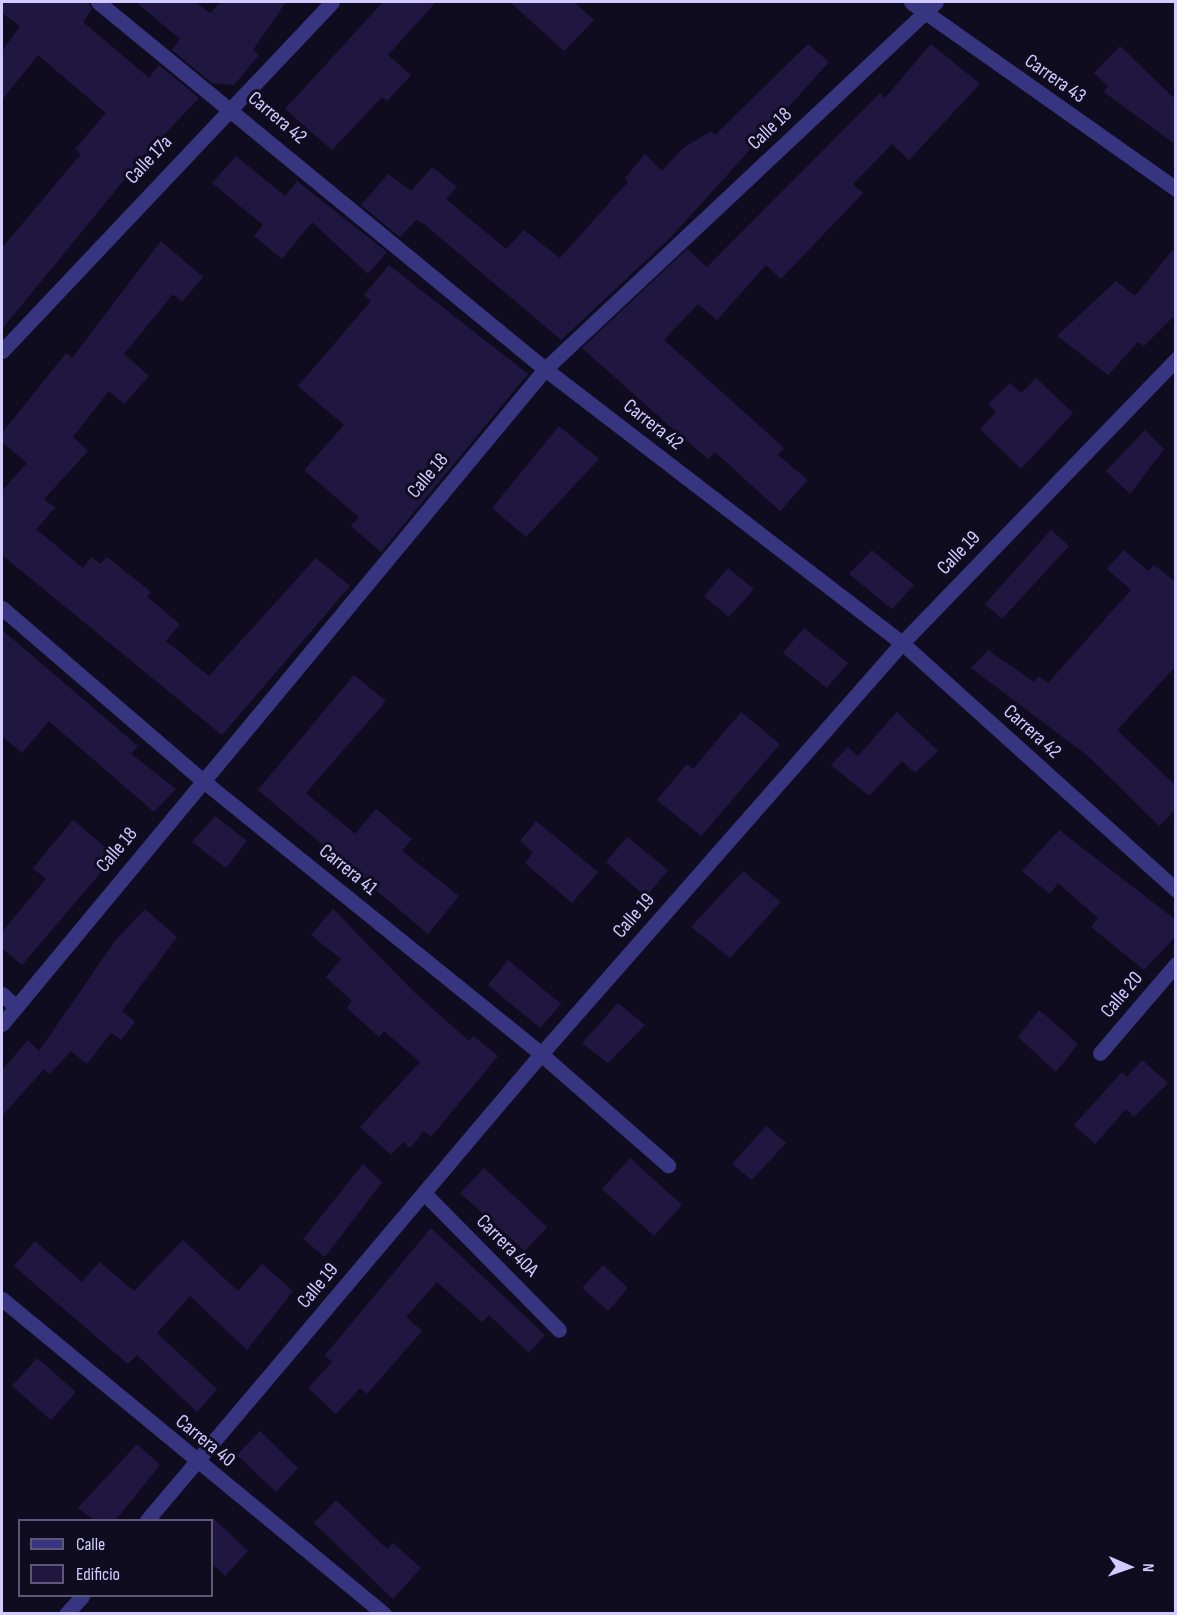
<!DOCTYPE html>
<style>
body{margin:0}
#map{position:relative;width:1177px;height:1615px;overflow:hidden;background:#0f0c20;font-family:"Sofia Sans Condensed",sans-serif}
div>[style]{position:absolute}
.building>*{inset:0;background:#201741}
.minor>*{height:15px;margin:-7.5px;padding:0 7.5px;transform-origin:7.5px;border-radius:7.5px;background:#383580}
span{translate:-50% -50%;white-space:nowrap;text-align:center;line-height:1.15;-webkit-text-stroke:6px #0f0c20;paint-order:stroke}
.street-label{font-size:20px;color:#d1cbff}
.frame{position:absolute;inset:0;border:3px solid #d1cbff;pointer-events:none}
.legend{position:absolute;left:18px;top:1519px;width:195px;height:78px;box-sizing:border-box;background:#0f0c20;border:2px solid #5d5879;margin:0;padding:8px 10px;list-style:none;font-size:18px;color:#d1cbff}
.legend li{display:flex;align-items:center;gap:12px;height:30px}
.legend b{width:30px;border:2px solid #5d5879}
.north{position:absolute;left:1099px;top:1537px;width:60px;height:60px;-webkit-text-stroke:4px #0f0c20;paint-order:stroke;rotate:92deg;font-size:16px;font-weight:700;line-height:24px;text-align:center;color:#d1cbff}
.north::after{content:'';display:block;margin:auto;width:21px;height:27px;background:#d1cbff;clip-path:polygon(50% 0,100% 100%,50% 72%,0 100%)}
</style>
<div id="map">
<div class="building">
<i style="clip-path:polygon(2px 2px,88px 2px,92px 9px,83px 22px,149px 78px,159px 65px,199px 98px,143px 157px,2px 329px,2px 248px,81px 154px,75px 149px,106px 113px,38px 55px,2px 100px,2px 51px,20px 26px,2px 13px)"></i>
<i style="clip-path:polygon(136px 2px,195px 2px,210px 13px,221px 2px,286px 2px,253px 50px,259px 55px,234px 85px,212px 83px,172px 50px,180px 39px)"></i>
<i style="clip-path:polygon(383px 2px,436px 2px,388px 55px,411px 75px,387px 101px,382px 97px,332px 150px,285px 109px)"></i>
<i style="clip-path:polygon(510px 2px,574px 2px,594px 20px,564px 51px)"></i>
<i style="clip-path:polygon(808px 44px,829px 62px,672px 236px,561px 340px,424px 224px,416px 220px,400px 237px,361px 205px,388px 174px,411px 191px,432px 167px,457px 187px,446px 199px,506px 249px,524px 230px,560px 258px,628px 182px,625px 178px,645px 154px,662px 171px,683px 148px,711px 131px,715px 135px)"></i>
<i style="clip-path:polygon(931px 44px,980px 84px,909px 160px,892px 144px,853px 184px,863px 193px,781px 279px,766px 265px,717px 320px,698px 304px,664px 340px,784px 448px,778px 455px,808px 480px,780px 511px,715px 452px,708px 459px,683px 438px,582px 348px,687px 249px,707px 267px,880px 93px,885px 98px)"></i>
<i style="clip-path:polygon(1120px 46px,1176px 100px,1176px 145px,1104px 92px,1108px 86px,1094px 73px)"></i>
<i style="clip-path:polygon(236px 156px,285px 196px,297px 181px,387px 252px,368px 274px,312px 222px,282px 259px,254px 236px,263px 225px,212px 183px)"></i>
<i style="clip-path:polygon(161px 241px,203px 277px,182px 302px,173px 294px,124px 354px,149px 376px,124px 404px,109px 391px,73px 437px,88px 451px,44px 499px,55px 508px,36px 529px,83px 568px,92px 557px,100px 564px,107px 557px,151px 592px,147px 597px,180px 624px,166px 641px,209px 676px,316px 558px,350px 586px,222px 735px,2px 555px,2px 491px,27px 463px,2px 442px,2px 433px,66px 353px,72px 358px)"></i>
<i style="clip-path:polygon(1176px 246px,1176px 314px,1144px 346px,1138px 342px,1108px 375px,1057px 336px,1116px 281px,1135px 296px)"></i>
<i style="clip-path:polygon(389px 265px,528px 374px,381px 552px,351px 526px,359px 517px,304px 470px,344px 425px,298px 386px,371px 301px,364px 295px)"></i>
<i style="clip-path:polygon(1036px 378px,1073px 413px,1021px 469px,980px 429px,996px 412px,988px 404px,1010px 383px,1021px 393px)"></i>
<i style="clip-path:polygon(559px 426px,599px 459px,526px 537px,492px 508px)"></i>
<i style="clip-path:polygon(1145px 430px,1164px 449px,1130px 494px,1106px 471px)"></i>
<i style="clip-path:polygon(1051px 530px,1069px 546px,1002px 619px,985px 604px)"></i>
<i style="clip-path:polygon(872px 550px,914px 585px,892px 609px,849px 574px)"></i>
<i style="clip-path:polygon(1124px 550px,1148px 571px,1154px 565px,1176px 582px,1176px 666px,1117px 730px,1176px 786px,1176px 809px,1159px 826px,1088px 756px,971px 668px,988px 650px,1034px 682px,1039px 676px,1048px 683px,1131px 590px,1107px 569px)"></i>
<i style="clip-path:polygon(728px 568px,754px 589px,729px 617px,704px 596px)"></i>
<i style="clip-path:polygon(804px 628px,848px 663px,827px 688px,783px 653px)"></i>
<i style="clip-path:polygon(2px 630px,138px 746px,131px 754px,176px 789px,154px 812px,49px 721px,22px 753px,2px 736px)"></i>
<i style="clip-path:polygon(354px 675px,386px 701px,306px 793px,355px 834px,376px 809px,412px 839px,402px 851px,459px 896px,428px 934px,258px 790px)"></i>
<i style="clip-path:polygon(741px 712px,780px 744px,701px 836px,657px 800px,687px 764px,693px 769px)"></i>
<i style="clip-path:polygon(897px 712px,938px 751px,915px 773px,902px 761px,869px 796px,831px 765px,848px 747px,858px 756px)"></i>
<i style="clip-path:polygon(215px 816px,247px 841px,226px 868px,192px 842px)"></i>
<i style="clip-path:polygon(73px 820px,115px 856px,22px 965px,2px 948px,2px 932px,46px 879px,33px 868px)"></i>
<i style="clip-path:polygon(536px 821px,598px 872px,572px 903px,525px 863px,533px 852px,520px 841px)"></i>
<i style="clip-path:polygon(1059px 830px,1176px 920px,1176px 936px,1144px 970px,1091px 927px,1098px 918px,1058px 883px,1050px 894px,1022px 871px)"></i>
<i style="clip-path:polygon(627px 837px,668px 870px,646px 897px,606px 862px)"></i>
<i style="clip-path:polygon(743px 871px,781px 902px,730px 958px,691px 927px)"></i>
<i style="clip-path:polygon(145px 909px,177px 937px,122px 1011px,135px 1022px,121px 1040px,111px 1033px,87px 1064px,71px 1051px,50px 1074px,44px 1069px,2px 1116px,2px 1070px,28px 1040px,39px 1051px,115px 941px)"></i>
<i style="clip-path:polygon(333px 909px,415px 993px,469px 1041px,473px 1036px,498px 1056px,431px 1137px,424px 1131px,410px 1148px,403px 1142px,391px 1155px,360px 1127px,420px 1062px,384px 1031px,379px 1037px,347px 1008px,352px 1001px,326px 977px,341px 959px,311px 935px)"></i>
<i style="clip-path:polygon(508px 960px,561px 1004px,540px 1028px,488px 985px)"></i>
<i style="clip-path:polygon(618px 1003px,645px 1025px,608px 1063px,582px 1043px)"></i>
<i style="clip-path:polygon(1039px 1010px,1078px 1044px,1056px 1072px,1018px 1037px)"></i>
<i style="clip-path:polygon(1142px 1060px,1168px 1083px,1134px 1117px,1126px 1109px,1095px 1144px,1074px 1125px,1122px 1072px,1127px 1077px)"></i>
<i style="clip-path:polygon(766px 1126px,786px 1143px,752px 1180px,732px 1164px)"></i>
<i style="clip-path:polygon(630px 1158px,682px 1205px,654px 1236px,602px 1189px)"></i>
<i style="clip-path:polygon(363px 1164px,382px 1182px,325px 1257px,303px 1239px)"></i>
<i style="clip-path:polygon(484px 1168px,547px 1227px,525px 1251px,460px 1193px)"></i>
<i style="clip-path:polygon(431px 1228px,545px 1335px,529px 1353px,489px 1315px,482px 1322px,437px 1282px,406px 1317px,422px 1331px,367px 1394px,360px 1388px,336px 1414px,308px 1388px,332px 1362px,325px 1355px)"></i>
<i style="clip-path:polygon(183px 1240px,238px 1291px,262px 1264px,293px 1291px,247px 1350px,190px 1296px,157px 1333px,217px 1389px,197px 1412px,137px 1355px,128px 1364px,14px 1266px,35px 1241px,82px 1282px,99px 1262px,134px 1291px)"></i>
<i style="clip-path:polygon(603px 1265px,628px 1288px,608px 1311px,582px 1288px)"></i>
<i style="clip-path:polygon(37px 1358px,76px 1392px,51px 1420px,12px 1386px)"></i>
<i style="clip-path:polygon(260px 1431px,298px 1468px,276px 1492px,237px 1455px)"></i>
<i style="clip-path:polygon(137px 1444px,160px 1465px,115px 1521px,95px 1521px,78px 1508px)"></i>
<i style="clip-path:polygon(336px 1500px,387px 1549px,393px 1543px,421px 1568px,393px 1599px,314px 1523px)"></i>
<i style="clip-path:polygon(212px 1517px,248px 1551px,225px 1576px,212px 1563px)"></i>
</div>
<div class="minor">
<i style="left:98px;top:2px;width:578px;rotate:39.39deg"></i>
<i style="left:545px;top:369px;width:450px;rotate:37.5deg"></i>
<i style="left:902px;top:643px;width:369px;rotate:42deg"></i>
<i style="left:911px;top:2px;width:324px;rotate:35.2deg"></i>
<i style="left:2px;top:351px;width:480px;rotate:-46.6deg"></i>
<i style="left:2px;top:608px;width:264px;rotate:40.7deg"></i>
<i style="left:202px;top:780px;width:436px;rotate:38.9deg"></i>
<i style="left:541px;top:1054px;width:169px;rotate:41.2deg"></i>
<i style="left:2px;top:994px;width:18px;rotate:43deg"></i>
<i style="left:2px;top:1024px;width:851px;rotate:-50.34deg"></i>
<i style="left:545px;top:369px;width:536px;rotate:-43.19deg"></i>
<i style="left:1100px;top:1053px;width:117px;rotate:-49.5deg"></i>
<i style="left:424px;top:1193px;width:192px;rotate:45.4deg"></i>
<i style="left:2px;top:1299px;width:495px;rotate:39.5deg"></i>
<i style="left:147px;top:1520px;width:610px;rotate:-49.79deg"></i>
<i style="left:541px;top:1054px;width:547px;rotate:-48.71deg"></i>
<i style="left:902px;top:643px;width:395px;rotate:-46deg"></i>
<i style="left:66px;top:1614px;width:24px;rotate:-48deg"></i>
</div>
<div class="street-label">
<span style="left:1055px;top:79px;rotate:35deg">Carrera 43</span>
<span style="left:277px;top:118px;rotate:40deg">Carrera 42</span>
<span style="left:770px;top:129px;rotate:-43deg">Calle 18</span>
<span style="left:149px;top:160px;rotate:-47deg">Calle 17a</span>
<span style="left:653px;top:425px;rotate:38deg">Carrera 42</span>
<span style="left:428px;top:476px;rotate:-50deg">Calle 18</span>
<span style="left:959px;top:553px;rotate:-46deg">Calle 19</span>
<span style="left:1032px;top:732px;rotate:42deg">Carrera 42</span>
<span style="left:117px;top:850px;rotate:-50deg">Calle 18</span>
<span style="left:348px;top:870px;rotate:39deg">Carrera 41</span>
<span style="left:634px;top:916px;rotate:-49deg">Calle 19</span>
<span style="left:1122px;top:995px;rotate:-50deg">Calle 20</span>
<span style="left:507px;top:1246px;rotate:45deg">Carrera 40A</span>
<span style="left:318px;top:1286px;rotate:-50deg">Calle 19</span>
<span style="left:205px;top:1441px;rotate:39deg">Carrera 40</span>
</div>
<div class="frame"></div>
<ul class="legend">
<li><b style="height:8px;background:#383580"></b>Calle</li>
<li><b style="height:16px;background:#201741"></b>Edificio</li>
</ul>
<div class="north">N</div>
</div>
